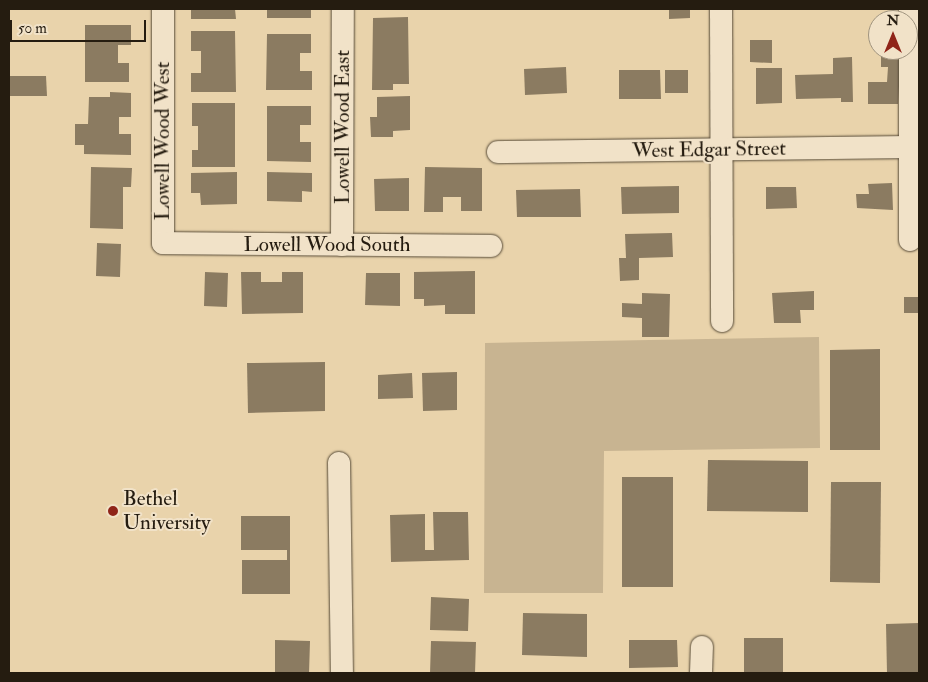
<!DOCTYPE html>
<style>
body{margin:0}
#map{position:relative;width:928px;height:682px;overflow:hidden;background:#e9d3ab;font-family:"IM FELL Double Pica",serif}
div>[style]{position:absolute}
.green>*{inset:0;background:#c8b491}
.building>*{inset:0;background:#8b7b61}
.roads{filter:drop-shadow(0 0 1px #564a37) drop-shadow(0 0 1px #564a37)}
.minor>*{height:22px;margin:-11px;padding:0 11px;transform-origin:11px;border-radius:11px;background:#f1e2c8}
.dots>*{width:14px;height:14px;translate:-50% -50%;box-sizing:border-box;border:2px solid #f1e2c8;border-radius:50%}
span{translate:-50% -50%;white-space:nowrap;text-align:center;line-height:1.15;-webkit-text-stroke:4px #f1e2c8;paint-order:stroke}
.street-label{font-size:21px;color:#251c10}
.poi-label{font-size:21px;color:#251c10}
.left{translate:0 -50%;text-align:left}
.frame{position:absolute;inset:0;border:10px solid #251c10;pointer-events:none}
.north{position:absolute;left:868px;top:10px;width:50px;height:50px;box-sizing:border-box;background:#f1e2c8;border:1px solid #9f937e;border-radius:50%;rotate:0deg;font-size:14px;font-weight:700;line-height:20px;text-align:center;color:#251c10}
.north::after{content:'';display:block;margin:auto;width:18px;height:22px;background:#8f2418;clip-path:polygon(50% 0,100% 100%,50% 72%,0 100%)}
.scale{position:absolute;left:10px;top:20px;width:136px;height:22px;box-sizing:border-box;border:2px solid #251c10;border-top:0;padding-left:6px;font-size:15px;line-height:18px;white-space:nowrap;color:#251c10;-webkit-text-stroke:4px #f1e2c8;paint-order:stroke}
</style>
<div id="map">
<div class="green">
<i style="clip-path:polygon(819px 337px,820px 448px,604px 451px,603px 593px,484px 593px,485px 343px)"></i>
</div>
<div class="building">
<i style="clip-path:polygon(191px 9px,235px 9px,236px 19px,191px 19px)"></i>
<i style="clip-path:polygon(267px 9px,311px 9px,311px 18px,267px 18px)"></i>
<i style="clip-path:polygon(669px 9px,690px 9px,690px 18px,669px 19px)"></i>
<i style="clip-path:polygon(408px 17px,409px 84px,393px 84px,393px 90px,372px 90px,373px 18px)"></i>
<i style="clip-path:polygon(85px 25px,131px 25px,131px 45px,118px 45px,118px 63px,129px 63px,129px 82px,85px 82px)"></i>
<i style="clip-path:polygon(191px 31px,235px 31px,236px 92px,191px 92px,191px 73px,201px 73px,201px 51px,191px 51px)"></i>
<i style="clip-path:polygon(267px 34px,311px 34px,311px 53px,300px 53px,300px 71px,312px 71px,312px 90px,266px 90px)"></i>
<i style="clip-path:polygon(750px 40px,772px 40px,772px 63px,750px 62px)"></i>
<i style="clip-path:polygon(881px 50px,901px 50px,898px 104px,868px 104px,868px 82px,887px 82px,888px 67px,881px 67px)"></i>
<i style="clip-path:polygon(852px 57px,853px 102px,841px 102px,841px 98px,796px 99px,795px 75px,833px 74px,833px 58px)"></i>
<i style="clip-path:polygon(566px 67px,567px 93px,525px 95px,524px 69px)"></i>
<i style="clip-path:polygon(756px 68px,782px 68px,782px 103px,756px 104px)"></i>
<i style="clip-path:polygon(619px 70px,660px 70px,661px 99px,619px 99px)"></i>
<i style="clip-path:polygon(665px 70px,688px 70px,688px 93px,665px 93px)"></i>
<i style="clip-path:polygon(9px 76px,46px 76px,47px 96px,9px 96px)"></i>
<i style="clip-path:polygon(110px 92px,131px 93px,131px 117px,119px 117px,119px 134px,131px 134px,131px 155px,84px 154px,84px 145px,75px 145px,75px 124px,88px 124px,89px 97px,110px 97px)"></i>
<i style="clip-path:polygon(410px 96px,410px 130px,393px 131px,393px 137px,371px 137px,370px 117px,377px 117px,377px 97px)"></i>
<i style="clip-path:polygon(192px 103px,235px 103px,235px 167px,192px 167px,192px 150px,198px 150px,198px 126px,192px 126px)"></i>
<i style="clip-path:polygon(267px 106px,311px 106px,311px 125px,300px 125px,300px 142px,311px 142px,311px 162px,267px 161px)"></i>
<i style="clip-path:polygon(91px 167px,132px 168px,131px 187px,123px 187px,123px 229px,90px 228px)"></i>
<i style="clip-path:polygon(425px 167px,482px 168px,482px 211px,461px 211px,461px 197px,443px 197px,443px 212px,424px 212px)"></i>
<i style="clip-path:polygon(237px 172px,237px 204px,201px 205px,200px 193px,191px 193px,191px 173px)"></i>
<i style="clip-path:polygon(267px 172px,312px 173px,312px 192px,302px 191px,302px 202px,267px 201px)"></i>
<i style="clip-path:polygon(409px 178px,409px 211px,375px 211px,374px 179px)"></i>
<i style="clip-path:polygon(892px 183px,893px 210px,857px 208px,856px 194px,869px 194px,868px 184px)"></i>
<i style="clip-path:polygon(679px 186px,679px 213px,622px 214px,621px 187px)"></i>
<i style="clip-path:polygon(766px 187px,796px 187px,797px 208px,766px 209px)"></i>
<i style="clip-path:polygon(580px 189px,581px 217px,517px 217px,516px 190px)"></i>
<i style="clip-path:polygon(672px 233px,673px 257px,639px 258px,639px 280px,620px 281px,619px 258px,626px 258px,625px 234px)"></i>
<i style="clip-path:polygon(97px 243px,121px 244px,120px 277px,96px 276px)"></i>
<i style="clip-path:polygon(475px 271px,475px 314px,445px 314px,445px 305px,424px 306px,424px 299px,414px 299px,414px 272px)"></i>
<i style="clip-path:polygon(205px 272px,228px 273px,227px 307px,204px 306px)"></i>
<i style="clip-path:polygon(241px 272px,261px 272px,261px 282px,282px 282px,282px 272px,303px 272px,303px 313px,242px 314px)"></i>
<i style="clip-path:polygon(366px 273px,400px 273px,400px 306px,365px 305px)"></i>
<i style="clip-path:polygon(814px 291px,814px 310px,800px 310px,801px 323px,774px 323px,772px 293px)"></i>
<i style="clip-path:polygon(642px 293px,670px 294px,669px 337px,642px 337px,642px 318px,622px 317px,622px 303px,642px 304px)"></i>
<i style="clip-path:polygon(904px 297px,919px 297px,919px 313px,904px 313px)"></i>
<i style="clip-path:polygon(880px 349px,880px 450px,830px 450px,830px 350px)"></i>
<i style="clip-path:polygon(325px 362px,325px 411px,248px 413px,247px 363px)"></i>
<i style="clip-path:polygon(457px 372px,457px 410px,423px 411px,422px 373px)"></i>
<i style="clip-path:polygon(412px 373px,413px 398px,378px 399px,378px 375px)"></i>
<i style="clip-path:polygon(708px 460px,808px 461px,808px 512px,707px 511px)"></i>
<i style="clip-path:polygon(622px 477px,673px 477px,673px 587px,622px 587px)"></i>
<i style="clip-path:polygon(831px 482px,881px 482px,880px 583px,830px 582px)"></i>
<i style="clip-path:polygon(433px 512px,468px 512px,469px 560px,391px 562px,390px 515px,425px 514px,425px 550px,434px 550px)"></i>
<i style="clip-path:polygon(241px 516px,290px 516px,290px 594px,242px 594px,242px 560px,287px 560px,287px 550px,241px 550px)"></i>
<i style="clip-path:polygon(431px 597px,469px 599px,468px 631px,430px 630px)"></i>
<i style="clip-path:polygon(523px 613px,587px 614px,587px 657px,522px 655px)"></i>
<i style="clip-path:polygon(919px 623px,919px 673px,887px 673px,886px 624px)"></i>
<i style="clip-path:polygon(744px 638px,783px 638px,783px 673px,744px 673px)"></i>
<i style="clip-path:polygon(275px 640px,310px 641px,309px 673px,275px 673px)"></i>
<i style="clip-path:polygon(629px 640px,677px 640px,678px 667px,629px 668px)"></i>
<i style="clip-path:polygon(431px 641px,476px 642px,475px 673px,430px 673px)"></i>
</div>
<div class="roads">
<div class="minor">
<i style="left:163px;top:9px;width:234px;rotate:90deg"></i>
<i style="left:163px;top:243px;width:328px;rotate:0.5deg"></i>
<i style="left:721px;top:9px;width:312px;rotate:89.8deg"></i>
<i style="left:498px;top:152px;width:421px;rotate:-0.7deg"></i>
<i style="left:910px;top:240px;width:231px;rotate:-90deg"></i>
<i style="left:342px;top:245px;width:236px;rotate:-89.8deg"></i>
<i style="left:339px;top:463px;width:210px;rotate:89.2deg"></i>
<i style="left:701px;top:673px;width:26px;rotate:-88deg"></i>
</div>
</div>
<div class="dots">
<i style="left:113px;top:511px;background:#8f2418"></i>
</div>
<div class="street-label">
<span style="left:343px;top:127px;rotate:-90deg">Lowell Wood East</span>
<span style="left:163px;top:141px;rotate:-90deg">Lowell Wood West</span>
<span style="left:709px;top:150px;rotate:-1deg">West Edgar Street</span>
<span style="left:327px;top:245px">Lowell Wood South</span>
</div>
<div class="poi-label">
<span class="left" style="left:123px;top:511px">Bethel<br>University</span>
</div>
<div class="frame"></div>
<div class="north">N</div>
<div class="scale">50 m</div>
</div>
